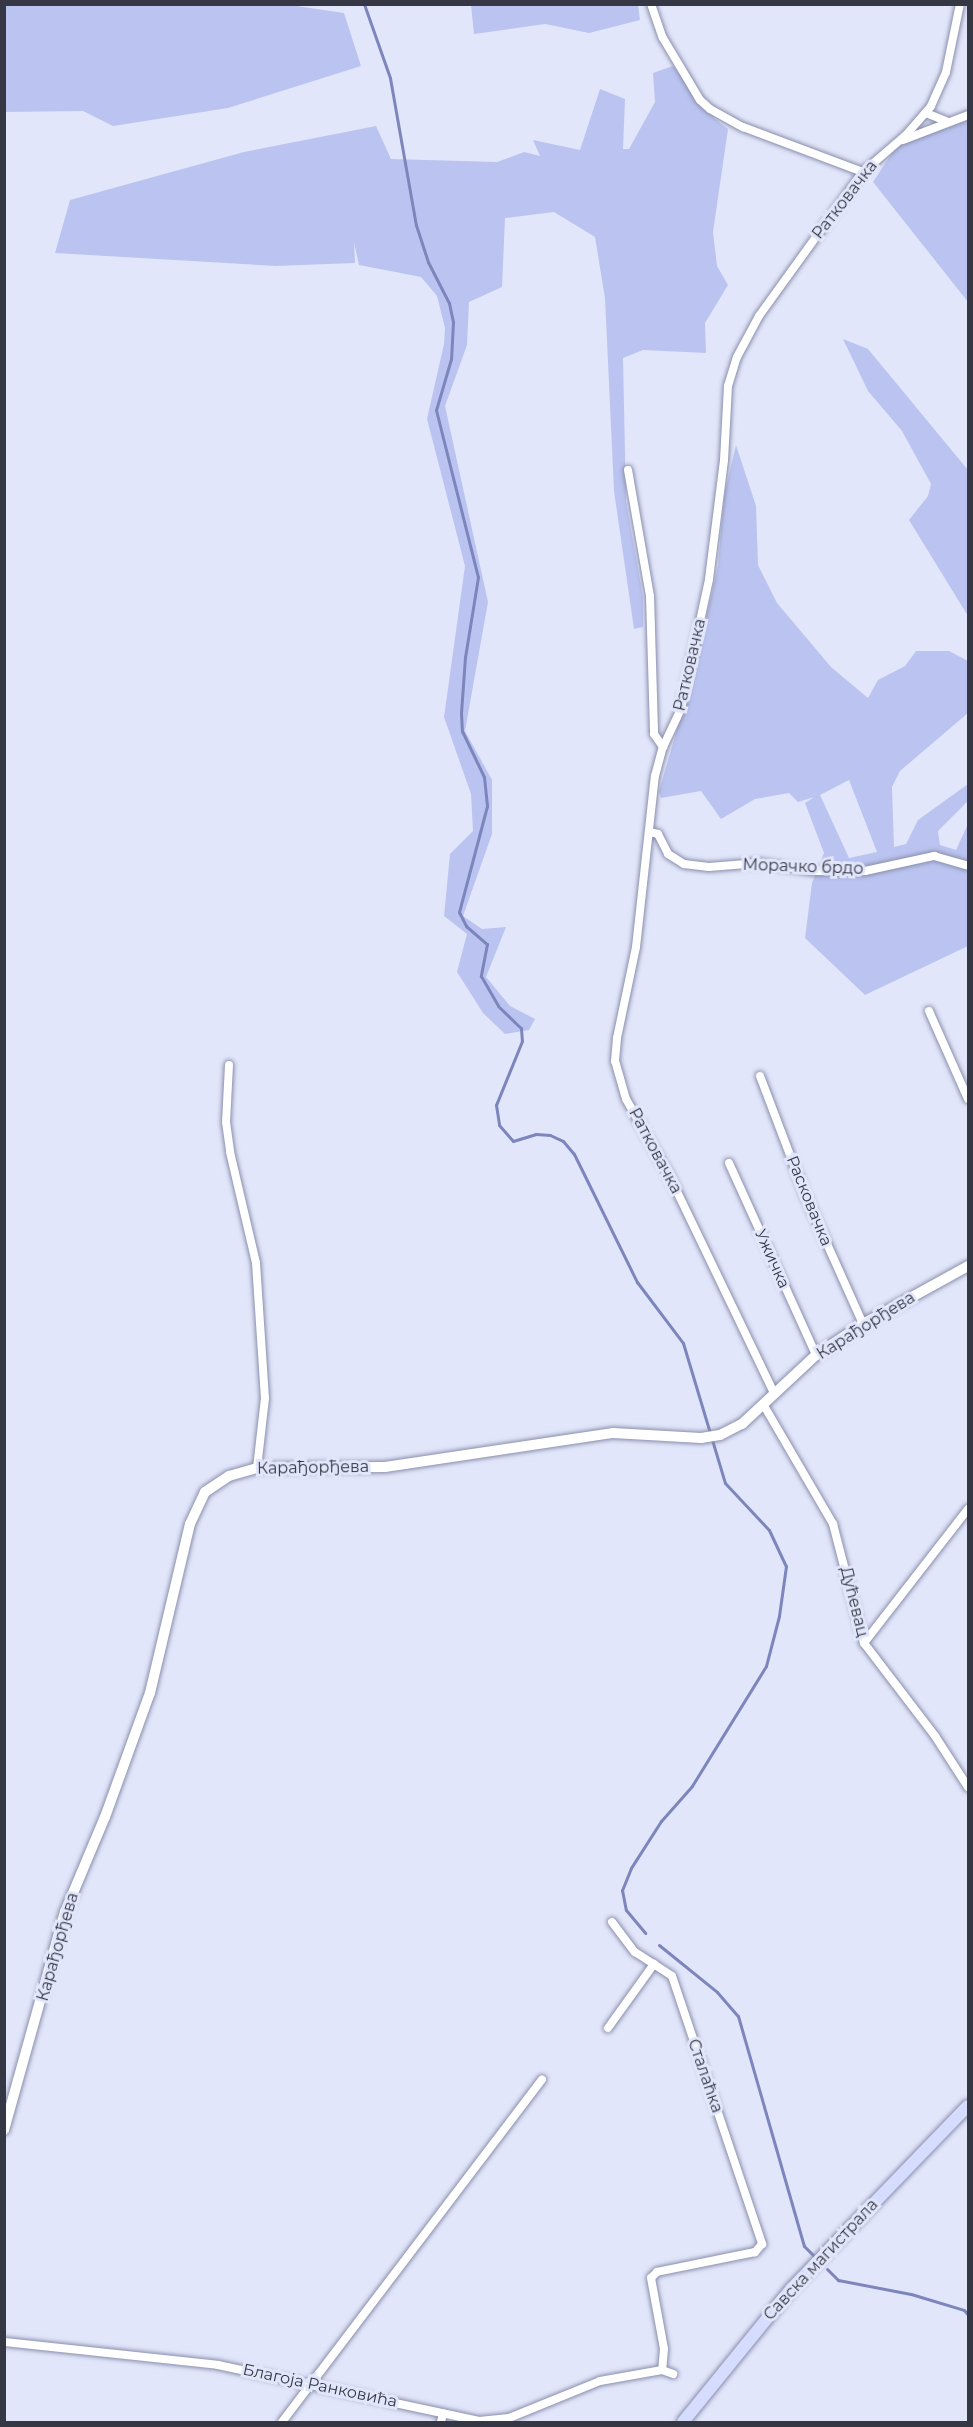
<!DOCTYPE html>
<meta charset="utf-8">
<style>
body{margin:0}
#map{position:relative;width:973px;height:2427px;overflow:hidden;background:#e2e6fa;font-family:Montserrat,sans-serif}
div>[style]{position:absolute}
.green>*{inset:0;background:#bbc4f0}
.stream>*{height:3px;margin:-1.5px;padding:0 1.5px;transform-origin:1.5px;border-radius:1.5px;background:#7d86bc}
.roads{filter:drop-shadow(0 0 2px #898fad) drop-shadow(0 0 2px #898fad)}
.street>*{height:8px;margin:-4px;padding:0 4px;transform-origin:4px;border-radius:4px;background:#fff}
.secondary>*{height:10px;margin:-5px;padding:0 5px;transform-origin:5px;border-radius:5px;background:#fff}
.primary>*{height:12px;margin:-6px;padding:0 6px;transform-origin:6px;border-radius:6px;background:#d5dcfd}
span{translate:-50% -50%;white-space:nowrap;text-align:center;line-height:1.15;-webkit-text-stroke:6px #e2e6fa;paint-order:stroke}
.street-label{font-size:16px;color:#353844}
.frame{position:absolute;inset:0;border:6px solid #353844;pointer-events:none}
</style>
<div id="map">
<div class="green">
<i style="clip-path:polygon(283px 4px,344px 13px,361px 66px,228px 108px,113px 126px,83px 111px,5px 112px,5px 5px)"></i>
<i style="clip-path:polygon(471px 5px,638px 5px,640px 20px,589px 33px,545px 24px,474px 34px)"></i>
<i style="clip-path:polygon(673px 66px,715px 119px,728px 129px,713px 232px,717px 266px,728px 285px,705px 323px,706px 353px,643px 350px,623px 358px,626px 501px,643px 597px,643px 627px,634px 629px,614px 491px,605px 298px,595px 237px,554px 212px,505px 218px,502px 287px,469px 302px,467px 345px,445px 406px,488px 602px,465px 731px,492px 780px,492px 834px,463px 916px,482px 929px,506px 927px,486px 977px,510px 1006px,535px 1019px,529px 1030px,505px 1034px,483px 1013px,457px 972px,467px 934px,444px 916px,450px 854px,473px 831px,471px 794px,444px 717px,465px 566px,427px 419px,444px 344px,445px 328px,437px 296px,421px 277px,359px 265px,354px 242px,355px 263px,276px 266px,55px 253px,70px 200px,244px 152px,376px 126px,391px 159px,497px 162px,524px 152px,540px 156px,533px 140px,580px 150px,600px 89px,625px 99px,623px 149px,629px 149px,655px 102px,653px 73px)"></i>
<i style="clip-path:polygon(968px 119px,968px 302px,873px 182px,896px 147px)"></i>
<i style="clip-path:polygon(843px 339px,868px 349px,968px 470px,968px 616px,909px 520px,928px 496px,931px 484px,902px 431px,868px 391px)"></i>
<i style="clip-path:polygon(evenodd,736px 445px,756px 506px,758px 565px,777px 603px,831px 667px,868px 698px,878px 680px,905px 666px,916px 651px,949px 651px,968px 661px,968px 713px,900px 771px,892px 787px,894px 847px,906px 844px,918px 820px,968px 784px,968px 801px,938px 831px,940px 845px,956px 850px,968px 824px,968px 946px,865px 995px,805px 938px,812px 883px,824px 853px,805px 803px,814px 797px,798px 802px,789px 793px,755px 799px,721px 819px,701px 791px,661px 798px,659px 791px,694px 672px,718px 566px,724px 496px,736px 445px,849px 780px,877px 852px,849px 858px,820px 795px,849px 780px)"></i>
</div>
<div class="stream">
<i style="left:364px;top:4px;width:78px;rotate:70.6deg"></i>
<i style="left:390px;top:78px;width:149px;rotate:80deg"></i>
<i style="left:416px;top:225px;width:39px;rotate:72deg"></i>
<i style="left:428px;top:262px;width:46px;rotate:62.9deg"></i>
<i style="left:449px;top:303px;width:19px;rotate:78deg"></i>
<i style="left:453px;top:322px;width:37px;rotate:93deg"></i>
<i style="left:451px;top:359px;width:53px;rotate:106.4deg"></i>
<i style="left:436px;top:410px;width:172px;rotate:75.9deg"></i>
<i style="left:478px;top:577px;width:81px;rotate:99.2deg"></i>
<i style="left:465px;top:657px;width:56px;rotate:94.1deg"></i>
<i style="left:461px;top:713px;width:18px;rotate:87deg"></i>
<i style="left:462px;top:731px;width:51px;rotate:64.4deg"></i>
<i style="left:484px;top:777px;width:29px;rotate:84deg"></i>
<i style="left:487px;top:806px;width:110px;rotate:104.8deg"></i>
<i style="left:459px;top:912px;width:16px;rotate:63deg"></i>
<i style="left:466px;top:926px;width:28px;rotate:41deg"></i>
<i style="left:487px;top:944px;width:33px;rotate:101deg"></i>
<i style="left:481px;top:976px;width:34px;rotate:60deg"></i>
<i style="left:498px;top:1006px;width:32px;rotate:44deg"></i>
<i style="left:521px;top:1028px;width:13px;rotate:86deg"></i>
<i style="left:522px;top:1041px;width:69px;rotate:112.1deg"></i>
<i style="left:496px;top:1105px;width:20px;rotate:81deg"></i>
<i style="left:499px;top:1125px;width:21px;rotate:49deg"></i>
<i style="left:513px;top:1141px;width:24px;rotate:-17deg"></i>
<i style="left:536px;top:1134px;width:14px;rotate:4deg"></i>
<i style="left:550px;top:1135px;width:14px;rotate:25deg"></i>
<i style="left:563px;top:1141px;width:17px;rotate:50deg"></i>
<i style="left:574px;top:1154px;width:143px;rotate:63.8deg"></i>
<i style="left:637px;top:1282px;width:76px;rotate:53deg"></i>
<i style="left:683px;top:1343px;width:146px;rotate:73.3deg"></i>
<i style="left:725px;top:1483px;width:64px;rotate:46.9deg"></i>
<i style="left:769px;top:1530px;width:40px;rotate:65deg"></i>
<i style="left:786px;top:1566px;width:50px;rotate:98deg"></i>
<i style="left:779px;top:1616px;width:52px;rotate:104.6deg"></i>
<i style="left:766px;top:1666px;width:141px;rotate:121.7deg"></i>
<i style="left:692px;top:1786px;width:47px;rotate:131.5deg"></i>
<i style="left:661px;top:1821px;width:56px;rotate:122.6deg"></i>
<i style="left:631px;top:1868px;width:24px;rotate:112deg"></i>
<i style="left:622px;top:1890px;width:20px;rotate:79deg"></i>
<i style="left:626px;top:1910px;width:30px;rotate:50deg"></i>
<i style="left:659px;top:1945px;width:75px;rotate:39deg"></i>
<i style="left:717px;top:1992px;width:32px;rotate:49deg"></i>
<i style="left:738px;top:2016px;width:239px;rotate:74deg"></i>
<i style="left:804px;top:2246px;width:14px;rotate:45deg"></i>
<i style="left:827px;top:2269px;width:16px;rotate:45deg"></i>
<i style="left:838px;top:2280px;width:74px;rotate:10.9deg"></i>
<i style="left:911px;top:2294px;width:55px;rotate:16.8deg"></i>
<i style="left:964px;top:2310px;width:6px;rotate:51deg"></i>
</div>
<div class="roads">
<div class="street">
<i style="left:651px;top:4px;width:36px;rotate:71deg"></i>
<i style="left:663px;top:38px;width:72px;rotate:59.2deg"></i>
<i style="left:700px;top:100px;width:13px;rotate:42deg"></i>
<i style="left:710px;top:109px;width:38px;rotate:29deg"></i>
<i style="left:743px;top:127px;width:128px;rotate:20.6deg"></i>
<i style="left:926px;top:113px;width:22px;rotate:22deg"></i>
<i style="left:903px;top:140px;width:70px;rotate:-21deg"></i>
<i style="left:628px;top:470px;width:128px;rotate:80.1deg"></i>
<i style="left:650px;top:596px;width:138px;rotate:88.3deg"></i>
<i style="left:654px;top:734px;width:16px;rotate:55deg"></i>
<i style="left:650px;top:832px;width:8px;rotate:14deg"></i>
<i style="left:658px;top:834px;width:22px;rotate:63deg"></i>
<i style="left:668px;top:854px;width:19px;rotate:32deg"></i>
<i style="left:684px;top:864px;width:25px;rotate:7deg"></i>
<i style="left:709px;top:867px;width:50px;rotate:-4.6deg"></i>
<i style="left:759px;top:863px;width:56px;rotate:8.3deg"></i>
<i style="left:814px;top:871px;width:51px"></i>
<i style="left:865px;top:871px;width:71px;rotate:-12.3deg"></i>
<i style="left:934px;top:856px;width:35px;rotate:16deg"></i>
<i style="left:929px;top:1011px;width:96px;rotate:66.1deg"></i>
<i style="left:229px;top:1065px;width:57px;rotate:93deg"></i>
<i style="left:226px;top:1122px;width:30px;rotate:82deg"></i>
<i style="left:230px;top:1152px;width:114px;rotate:76.8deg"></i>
<i style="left:256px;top:1263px;width:135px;rotate:86.2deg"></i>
<i style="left:265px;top:1398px;width:70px;rotate:96.5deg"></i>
<i style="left:760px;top:1076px;width:129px;rotate:69.2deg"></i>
<i style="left:806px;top:1197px;width:139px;rotate:65.8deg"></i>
<i style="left:729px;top:1163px;width:211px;rotate:65.6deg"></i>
<i style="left:774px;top:1393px;width:242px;rotate:-115.7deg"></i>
<i style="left:669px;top:1175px;width:87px;rotate:-119.5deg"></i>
<i style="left:626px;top:1099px;width:40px;rotate:-106deg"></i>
<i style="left:615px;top:1061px;width:23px;rotate:-85deg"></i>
<i style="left:617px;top:1038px;width:93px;rotate:-78.2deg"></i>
<i style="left:636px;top:947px;width:172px;rotate:-83.7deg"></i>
<i style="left:655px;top:776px;width:30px;rotate:-75deg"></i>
<i style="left:663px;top:747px;width:42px;rotate:-64.7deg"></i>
<i style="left:681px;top:709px;width:133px;rotate:-77.8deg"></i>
<i style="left:709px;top:579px;width:120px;rotate:-82.8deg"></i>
<i style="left:724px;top:460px;width:74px;rotate:-86.9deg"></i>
<i style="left:728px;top:386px;width:30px;rotate:-73deg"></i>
<i style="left:737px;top:357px;width:47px;rotate:-61.8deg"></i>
<i style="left:759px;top:316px;width:178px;rotate:-54.2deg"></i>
<i style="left:863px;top:172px;width:57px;rotate:-40.7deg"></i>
<i style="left:906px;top:135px;width:38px;rotate:-49deg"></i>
<i style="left:931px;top:106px;width:37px;rotate:-66deg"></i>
<i style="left:946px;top:72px;width:69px;rotate:-78.4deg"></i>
<i style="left:763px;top:1404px;width:139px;rotate:59.7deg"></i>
<i style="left:833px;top:1524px;width:123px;rotate:75.4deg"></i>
<i style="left:864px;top:1643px;width:117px;rotate:52.6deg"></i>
<i style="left:935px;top:1736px;width:61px;rotate:57.1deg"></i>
<i style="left:864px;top:1643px;width:170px;rotate:-52.2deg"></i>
<i style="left:612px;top:1922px;width:38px;rotate:53deg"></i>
<i style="left:635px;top:1952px;width:44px;rotate:33deg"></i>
<i style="left:672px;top:1976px;width:283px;rotate:71.4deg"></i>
<i style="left:762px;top:2244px;width:11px;rotate:131deg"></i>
<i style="left:755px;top:2252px;width:100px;rotate:168.5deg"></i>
<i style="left:657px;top:2272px;width:8px;rotate:135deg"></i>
<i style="left:651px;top:2278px;width:72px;rotate:79.6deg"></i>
<i style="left:664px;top:2349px;width:21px;rotate:95deg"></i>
<i style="left:608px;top:2028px;width:79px;rotate:-54.3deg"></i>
<i style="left:4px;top:2342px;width:215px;rotate:6.1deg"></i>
<i style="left:218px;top:2365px;width:267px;rotate:12.1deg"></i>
<i style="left:479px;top:2421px;width:30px;rotate:-6deg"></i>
<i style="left:509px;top:2418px;width:98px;rotate:-22.1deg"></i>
<i style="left:600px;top:2381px;width:63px;rotate:-10.1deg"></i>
<i style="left:662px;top:2370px;width:12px;rotate:20deg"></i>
<i style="left:282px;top:2422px;width:430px;rotate:-52.8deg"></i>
<i style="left:441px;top:2422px;width:9px;rotate:-77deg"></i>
</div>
<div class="secondary">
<i style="left:4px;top:2130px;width:226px;rotate:-74.4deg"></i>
<i style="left:65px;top:1912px;width:103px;rotate:-67.2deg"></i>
<i style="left:105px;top:1817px;width:132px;rotate:-70.1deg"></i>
<i style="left:150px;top:1693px;width:174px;rotate:-76.7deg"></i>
<i style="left:190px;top:1524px;width:35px;rotate:-65deg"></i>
<i style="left:205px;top:1492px;width:29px;rotate:-34deg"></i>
<i style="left:229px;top:1476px;width:29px;rotate:-16deg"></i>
<i style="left:257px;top:1468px;width:128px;rotate:-0.4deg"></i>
<i style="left:385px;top:1467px;width:231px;rotate:-8.5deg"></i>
<i style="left:613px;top:1433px;width:88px;rotate:3.3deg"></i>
<i style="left:701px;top:1438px;width:19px;rotate:-9deg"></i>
<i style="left:720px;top:1435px;width:25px;rotate:-27deg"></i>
<i style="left:742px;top:1424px;width:101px;rotate:-43deg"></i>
<i style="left:816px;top:1355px;width:56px;rotate:-33.4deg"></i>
<i style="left:863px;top:1324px;width:120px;rotate:-28.9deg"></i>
</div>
<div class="primary">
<i style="left:683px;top:2422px;width:173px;rotate:-50.9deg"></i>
<i style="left:792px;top:2288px;width:253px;rotate:-46deg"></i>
</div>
</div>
<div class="street-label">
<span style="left:845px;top:200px;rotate:-52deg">Ратковачка</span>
<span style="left:690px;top:665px;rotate:-77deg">Ратковачка</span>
<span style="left:803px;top:867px;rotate:2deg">Морачко брдо</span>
<span style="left:655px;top:1151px;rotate:62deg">Ратковачка</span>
<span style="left:809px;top:1201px;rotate:68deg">Расковачка</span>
<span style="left:772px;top:1259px;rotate:66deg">Ужичка</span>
<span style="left:866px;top:1326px;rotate:-32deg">Карађорђева</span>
<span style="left:313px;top:1468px;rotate:-1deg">Карађорђева</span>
<span style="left:854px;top:1602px;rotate:76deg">Дућевац</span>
<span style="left:58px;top:1947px;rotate:-74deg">Карађорђева</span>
<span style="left:705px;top:2076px;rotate:71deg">Сталаћка</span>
<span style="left:821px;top:2260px;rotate:-47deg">Савска магистрала</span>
<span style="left:320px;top:2386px;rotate:12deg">Благоја Ранковића</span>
</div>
<div class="frame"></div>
</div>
